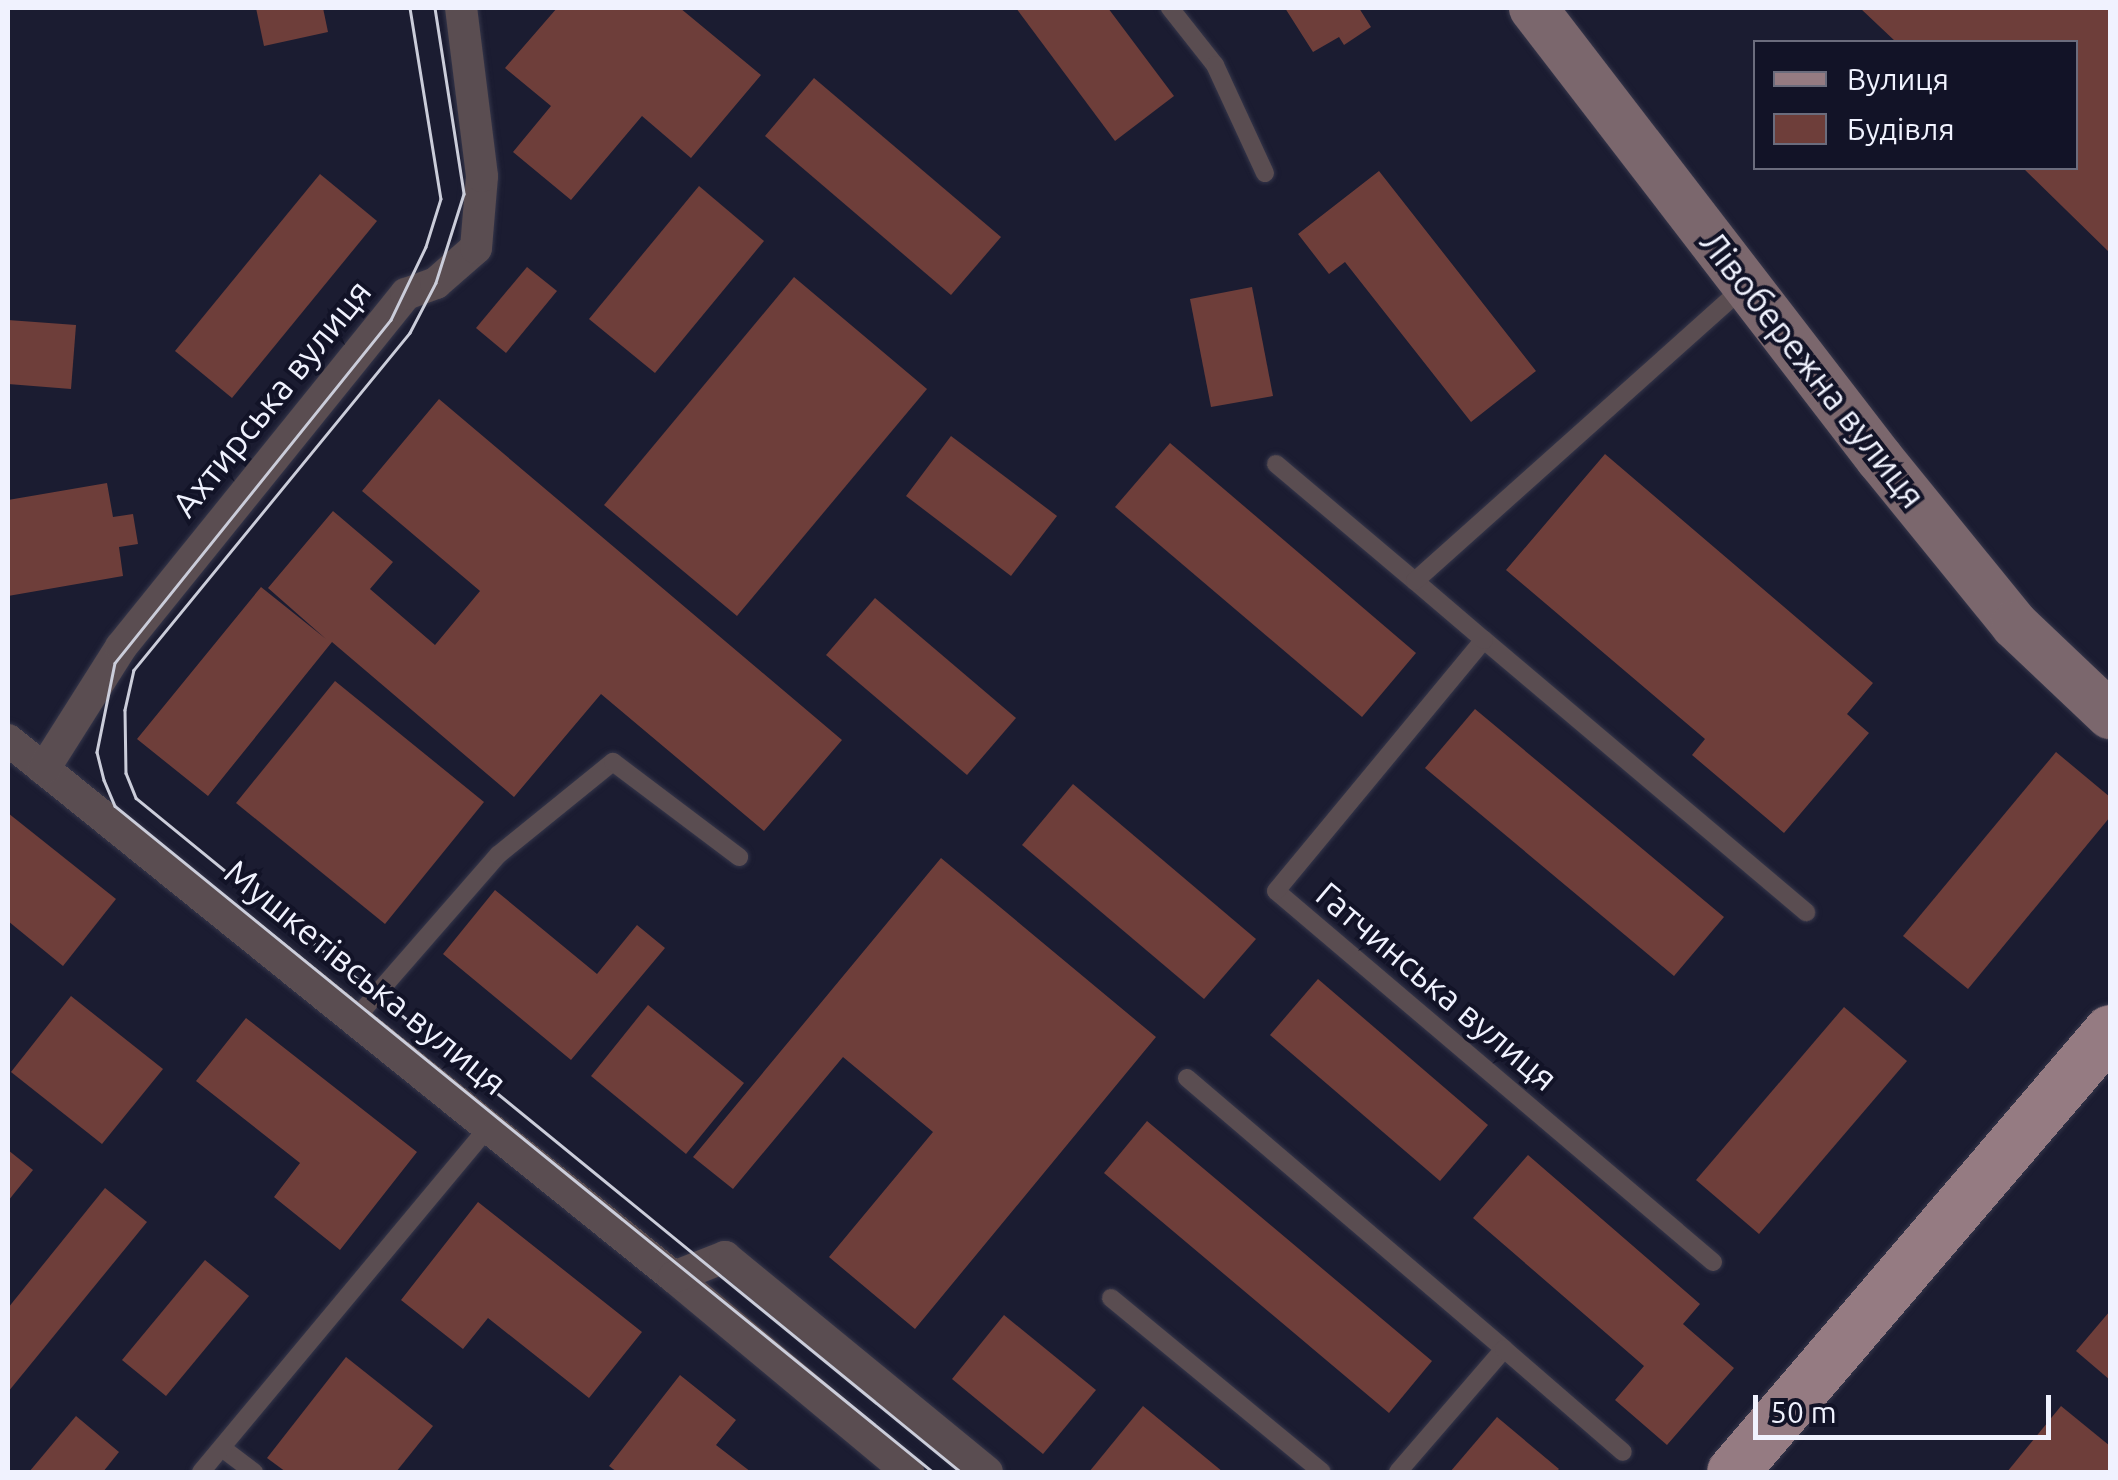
<!DOCTYPE html>
<meta charset="utf-8">
<style>
body{margin:0}
#map{position:relative;width:2118px;height:1480px;overflow:hidden;background:#1b1c31;font-family:Ubuntu,sans-serif}
div>[style]{position:absolute}
.building>*{inset:0;background:#6e3e3a}
.roads{filter:drop-shadow(0 0 2px #35364a) drop-shadow(0 0 2px #35364a)}
.lane>*{height:18px;margin:-9px;padding:0 9px;transform-origin:9px;border-radius:9px;background:#5a4d51}
.street>*{height:32px;margin:-16px;padding:0 16px;transform-origin:16px;border-radius:16px;background:#5a4d51}
.secondary>*{height:48px;margin:-24px;padding:0 24px;transform-origin:24px;border-radius:24px;background:#7b676d}
.primary>*{height:52px;margin:-26px;padding:0 26px;transform-origin:26px;border-radius:26px;background:#957b82}
.tram>*{height:2.5px;margin:-1.25px;padding:0 1.25px;transform-origin:1.25px;border-radius:1.25px;background:#cbcdda}
span{translate:-50% -50%;white-space:nowrap;text-align:center;line-height:1.15;-webkit-text-stroke:8px #121327;paint-order:stroke}
.street-label{font-size:35px;color:#f0f2fe}
.frame{position:absolute;inset:0;border:10px solid #f0f2fe;pointer-events:none}
.legend{position:absolute;left:1753px;top:40px;width:325px;height:130px;box-sizing:border-box;background:#121327;border:2px solid #6b6c7d;margin:0;padding:12px 18px;list-style:none;font-size:30px;color:#f0f2fe}
.legend li{display:flex;align-items:center;gap:20px;height:50px}
.legend b{width:50px;border:2px solid #6b6c7d}
.scale{position:absolute;left:1753px;top:1395px;width:298px;height:45px;box-sizing:border-box;border:5px solid #f0f2fe;border-top:0;padding-left:12px;font-size:30px;line-height:35px;white-space:nowrap;color:#f0f2fe;-webkit-text-stroke:8px #121327;paint-order:stroke}
</style>
<div id="map">
<div class="building">
<i style="clip-path:polygon(256px 8px,323px 8px,328px 32px,264px 46px)"></i>
<i style="clip-path:polygon(557px 8px,680px 8px,761px 75px,691px 158px,642px 116px,571px 200px,513px 152px,551px 106px,505px 68px)"></i>
<i style="clip-path:polygon(1016px 8px,1108px 8px,1174px 96px,1115px 141px)"></i>
<i style="clip-path:polygon(1285px 8px,1359px 8px,1371px 27px,1344px 45px,1339px 37px,1313px 52px)"></i>
<i style="clip-path:polygon(1860px 8px,2110px 8px,2110px 253px,2023px 168px,2076px 168px,2076px 42px,1896px 42px)"></i>
<i style="clip-path:polygon(814px 78px,1001px 237px,951px 295px,765px 136px)"></i>
<i style="clip-path:polygon(1379px 171px,1536px 371px,1471px 422px,1345px 262px,1329px 274px,1298px 234px)"></i>
<i style="clip-path:polygon(320px 174px,377px 221px,232px 398px,175px 351px)"></i>
<i style="clip-path:polygon(699px 186px,764px 241px,655px 373px,589px 319px)"></i>
<i style="clip-path:polygon(527px 267px,557px 291px,506px 353px,476px 328px)"></i>
<i style="clip-path:polygon(794px 277px,927px 389px,737px 616px,604px 505px)"></i>
<i style="clip-path:polygon(1252px 287px,1273px 396px,1211px 407px,1190px 299px)"></i>
<i style="clip-path:polygon(8px 320px,76px 325px,71px 389px,8px 384px)"></i>
<i style="clip-path:polygon(439px 399px,842px 740px,764px 831px,601px 694px,514px 797px,332px 642px,208px 796px,137px 739px,261px 587px,326px 639px,268px 588px,333px 511px,393px 562px,370px 589px,435px 645px,480px 591px,362px 491px)"></i>
<i style="clip-path:polygon(951px 436px,1057px 516px,1011px 576px,906px 496px)"></i>
<i style="clip-path:polygon(1170px 443px,1416px 653px,1362px 717px,1115px 507px)"></i>
<i style="clip-path:polygon(1605px 454px,1873px 683px,1847px 714px,1869px 733px,1784px 833px,1692px 755px,1705px 739px,1506px 570px)"></i>
<i style="clip-path:polygon(107px 483px,113px 517px,133px 514px,138px 544px,119px 547px,123px 576px,8px 596px,8px 500px)"></i>
<i style="clip-path:polygon(875px 598px,1016px 718px,967px 775px,826px 655px)"></i>
<i style="clip-path:polygon(335px 681px,484px 802px,385px 924px,236px 803px)"></i>
<i style="clip-path:polygon(1475px 709px,1724px 917px,1674px 976px,1425px 768px)"></i>
<i style="clip-path:polygon(2056px 752px,2110px 797px,2110px 817px,1968px 989px,1903px 936px)"></i>
<i style="clip-path:polygon(1073px 784px,1256px 939px,1204px 999px,1022px 845px)"></i>
<i style="clip-path:polygon(8px 813px,116px 899px,63px 966px,8px 921px)"></i>
<i style="clip-path:polygon(941px 858px,1156px 1037px,915px 1329px,829px 1257px,933px 1132px,843px 1057px,733px 1189px,693px 1157px)"></i>
<i style="clip-path:polygon(495px 890px,597px 974px,637px 925px,665px 948px,571px 1060px,443px 954px)"></i>
<i style="clip-path:polygon(1318px 979px,1488px 1125px,1440px 1181px,1270px 1035px)"></i>
<i style="clip-path:polygon(71px 996px,163px 1069px,102px 1144px,11px 1072px)"></i>
<i style="clip-path:polygon(648px 1005px,744px 1083px,686px 1154px,591px 1076px)"></i>
<i style="clip-path:polygon(1844px 1007px,1907px 1061px,1759px 1234px,1696px 1180px)"></i>
<i style="clip-path:polygon(246px 1018px,417px 1152px,340px 1250px,274px 1197px,300px 1163px,196px 1081px)"></i>
<i style="clip-path:polygon(1147px 1121px,1432px 1361px,1389px 1413px,1104px 1173px)"></i>
<i style="clip-path:polygon(8px 1150px,33px 1170px,8px 1201px)"></i>
<i style="clip-path:polygon(1528px 1155px,1700px 1304px,1683px 1324px,1734px 1368px,1667px 1445px,1615px 1400px,1644px 1366px,1473px 1218px)"></i>
<i style="clip-path:polygon(105px 1188px,147px 1222px,8px 1392px,8px 1308px)"></i>
<i style="clip-path:polygon(478px 1202px,642px 1332px,589px 1398px,488px 1318px,463px 1349px,401px 1300px)"></i>
<i style="clip-path:polygon(205px 1260px,249px 1296px,166px 1396px,122px 1360px)"></i>
<i style="clip-path:polygon(2110px 1311px,2110px 1380px,2076px 1351px)"></i>
<i style="clip-path:polygon(1004px 1315px,1096px 1390px,1043px 1454px,952px 1379px)"></i>
<i style="clip-path:polygon(346px 1357px,433px 1426px,396px 1472px,286px 1472px,267px 1458px)"></i>
<i style="clip-path:polygon(680px 1375px,736px 1420px,716px 1445px,751px 1472px,617px 1472px,609px 1466px)"></i>
<i style="clip-path:polygon(1143px 1406px,1223px 1472px,1089px 1472px)"></i>
<i style="clip-path:polygon(2061px 1406px,2110px 1446px,2110px 1472px,2007px 1472px)"></i>
<i style="clip-path:polygon(76px 1416px,119px 1452px,103px 1472px,29px 1472px)"></i>
<i style="clip-path:polygon(1497px 1417px,1559px 1469px,1556px 1472px,1450px 1472px)"></i>
</div>
<div class="roads">
<div class="lane">
<i style="left:1170px;top:8px;width:73px;rotate:51.7deg"></i>
<i style="left:1215px;top:65px;width:119px;rotate:65.2deg"></i>
<i style="left:1276px;top:464px;width:182px;rotate:40.1deg"></i>
<i style="left:1484px;top:640px;width:422px;rotate:40.2deg"></i>
<i style="left:355px;top:1019px;width:218px;rotate:-48.9deg"></i>
<i style="left:498px;top:855px;width:148px;rotate:-39deg"></i>
<i style="left:613px;top:762px;width:158px;rotate:37deg"></i>
<i style="left:1187px;top:1078px;width:417px;rotate:40.5deg"></i>
<i style="left:1504px;top:1349px;width:162px;rotate:130.8deg"></i>
<i style="left:1713px;top:1262px;width:573px;rotate:-139.67deg"></i>
<i style="left:1276px;top:891px;width:326px;rotate:-50.4deg"></i>
<i style="left:1484px;top:640px;width:91px;rotate:-139.5deg"></i>
<i style="left:1415px;top:581px;width:441px;rotate:-41.8deg"></i>
<i style="left:1111px;top:1298px;width:273px;rotate:39.5deg"></i>
<i style="left:1504px;top:1349px;width:157px;rotate:40.9deg"></i>
<i style="left:222px;top:1448px;width:40px;rotate:37deg"></i>
<i style="left:201px;top:1472px;width:449px;rotate:-50.2deg"></i>
</div>
<div class="street">
<i style="left:8px;top:740px;width:856px;rotate:38.88deg"></i>
<i style="left:674px;top:1277px;width:305px;rotate:39.8deg"></i>
<i style="left:44px;top:769px;width:144px;rotate:-57.7deg"></i>
<i style="left:121px;top:647px;width:454px;rotate:-51.1deg"></i>
<i style="left:406px;top:294px;width:32px;rotate:-20deg"></i>
<i style="left:436px;top:283px;width:53px;rotate:-41.2deg"></i>
<i style="left:476px;top:248px;width:72px;rotate:-85.2deg"></i>
<i style="left:482px;top:176px;width:169px;rotate:-97.1deg"></i>
<i style="left:674px;top:1277px;width:55px;rotate:-21.4deg"></i>
<i style="left:725px;top:1257px;width:339px;rotate:39.4deg"></i>
</div>
<div class="secondary">
<i style="left:1533px;top:8px;width:569px;rotate:52.43deg"></i>
<i style="left:1880px;top:459px;width:214px;rotate:50.9deg"></i>
<i style="left:2015px;top:625px;width:131px;rotate:43.5deg"></i>
</div>
<div class="primary">
<i style="left:1733px;top:1472px;width:580px;rotate:-49.47deg"></i>
</div>
</div>
<div class="tram">
<i style="left:410px;top:8px;width:193px;rotate:80.8deg"></i>
<i style="left:441px;top:199px;width:50px;rotate:107.4deg"></i>
<i style="left:426px;top:247px;width:81px;rotate:115.6deg"></i>
<i style="left:391px;top:320px;width:440px;rotate:128.8deg"></i>
<i style="left:115px;top:663px;width:91px;rotate:101.4deg"></i>
<i style="left:97px;top:752px;width:29px;rotate:76deg"></i>
<i style="left:104px;top:780px;width:28px;rotate:67deg"></i>
<i style="left:115px;top:806px;width:1055px;rotate:39.15deg"></i>
<i style="left:435px;top:8px;width:188px;rotate:81.1deg"></i>
<i style="left:464px;top:194px;width:93px;rotate:107.5deg"></i>
<i style="left:436px;top:283px;width:56px;rotate:117.5deg"></i>
<i style="left:410px;top:333px;width:436px;rotate:129.3deg"></i>
<i style="left:134px;top:670px;width:41px;rotate:102.7deg"></i>
<i style="left:125px;top:710px;width:63px;rotate:89.1deg"></i>
<i style="left:126px;top:773px;width:27px;rotate:68deg"></i>
<i style="left:136px;top:798px;width:1065px;rotate:39.25deg"></i>
</div>
<div class="street-label">
<span style="left:1813px;top:369px;rotate:52deg">Лівобережна вулиця</span>
<span style="left:271px;top:398px;rotate:-51deg">Ахтирська вулиця</span>
<span style="left:366px;top:977px;rotate:39deg">Мушкетівська вулиця</span>
<span style="left:1437px;top:986px;rotate:40deg">Гатчинська вулиця</span>
</div>
<div class="frame"></div>
<ul class="legend">
<li><b style="height:12px;background:#957b82"></b>Вулиця</li>
<li><b style="height:28px;background:#6e3e3a"></b>Будівля</li>
</ul>
<div class="scale">50 m</div>
</div>
